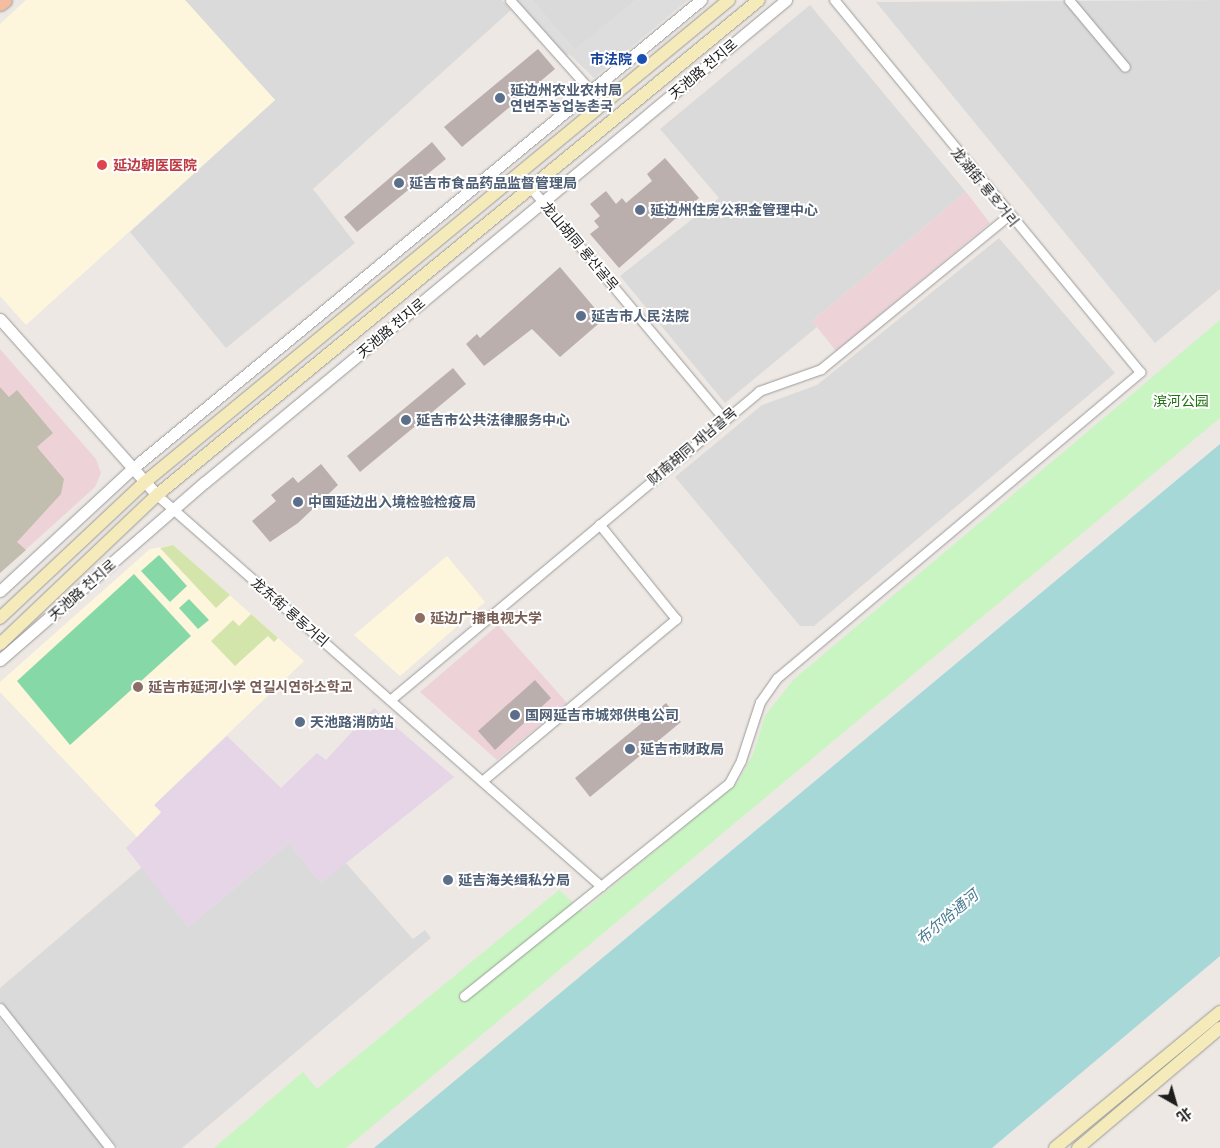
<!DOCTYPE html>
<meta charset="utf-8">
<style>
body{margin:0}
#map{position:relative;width:1220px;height:1148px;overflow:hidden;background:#ede8e3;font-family:"Golos Text","Noto Sans SC","Noto Sans KR",sans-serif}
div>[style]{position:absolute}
.residential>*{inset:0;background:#dbdada}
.commercial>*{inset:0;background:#edd3d8}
.industrial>*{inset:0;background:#e5d5e6}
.education>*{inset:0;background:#fdf6dd}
.construction>*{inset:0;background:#c1bdaf}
.grass>*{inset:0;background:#d4e5ac}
.park>*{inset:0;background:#c9f5c2}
.pitch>*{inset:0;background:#86d8a6}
.parking>*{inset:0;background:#ddd}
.water>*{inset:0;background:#a6d8d8}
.building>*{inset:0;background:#baafad}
.roads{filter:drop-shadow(0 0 1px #9a9a9a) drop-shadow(0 0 1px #9a9a9a)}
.minor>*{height:9px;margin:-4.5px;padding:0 4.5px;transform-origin:4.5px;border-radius:4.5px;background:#fff}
.tertiary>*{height:11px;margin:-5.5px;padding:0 5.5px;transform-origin:5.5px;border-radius:5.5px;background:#fff}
.secondary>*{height:12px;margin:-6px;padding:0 6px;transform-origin:6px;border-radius:6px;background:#f5ebba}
.primary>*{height:15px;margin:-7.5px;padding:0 7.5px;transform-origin:7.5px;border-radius:7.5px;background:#f5bda0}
.dots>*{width:14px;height:14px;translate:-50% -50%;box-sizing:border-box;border:2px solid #fff;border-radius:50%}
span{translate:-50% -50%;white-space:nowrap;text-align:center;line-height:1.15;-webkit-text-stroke:4px #fff;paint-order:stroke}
.transit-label{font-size:14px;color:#164399;font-weight:700}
.right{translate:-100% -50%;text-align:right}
.street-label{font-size:14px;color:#1d1d1d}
.service-label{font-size:14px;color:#4e5e75;font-weight:700}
.left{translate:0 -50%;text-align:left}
.health-label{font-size:14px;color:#be3a42;font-weight:700}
.park-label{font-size:14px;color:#207312}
.education-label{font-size:14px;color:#785e54;font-weight:700}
.water-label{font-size:15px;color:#477b90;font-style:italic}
.north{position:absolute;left:1150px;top:1078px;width:50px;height:50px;-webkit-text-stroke:4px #fff;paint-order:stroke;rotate:142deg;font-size:14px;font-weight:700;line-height:20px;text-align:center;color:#1d1d1d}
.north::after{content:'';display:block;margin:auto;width:18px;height:22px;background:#1d1d1d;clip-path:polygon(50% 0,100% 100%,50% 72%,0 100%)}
</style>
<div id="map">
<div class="residential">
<i style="clip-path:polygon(185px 0,502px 0,511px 10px,313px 189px,355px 243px,226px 348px,130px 232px,275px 100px)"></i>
<i style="clip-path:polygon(532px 0,636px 0,575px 50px)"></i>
<i style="clip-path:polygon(1220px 0,1220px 289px,1155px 343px,876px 2px)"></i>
<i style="clip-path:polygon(810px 5px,966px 192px,812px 321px,817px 327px,725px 403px,620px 276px,719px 198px,660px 129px)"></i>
<i style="clip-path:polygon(999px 238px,1115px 373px,814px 626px,800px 626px,675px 477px,762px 405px,817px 385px)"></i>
<i style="clip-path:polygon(289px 843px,321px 883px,345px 862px,413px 939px,425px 930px,431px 938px,182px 1148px,118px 1148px,0 1001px,0 988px,142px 867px,188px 927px)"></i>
<i style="clip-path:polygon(0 1019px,105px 1148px,0 1148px)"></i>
</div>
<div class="commercial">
<i style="clip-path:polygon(966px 192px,990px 223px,836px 351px,812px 321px)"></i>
<i style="clip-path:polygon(0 349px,96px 459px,101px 473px,95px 487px,0 573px)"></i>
<i style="clip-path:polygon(498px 625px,567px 703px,497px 760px,420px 692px)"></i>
</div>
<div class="industrial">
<i style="clip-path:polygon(374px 708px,454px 777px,321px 883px,289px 843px,188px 927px,126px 848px,161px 813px,154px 805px,227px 736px,281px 788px,317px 753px,326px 760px)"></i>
</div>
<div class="education">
<i style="clip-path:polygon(26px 0,185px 0,275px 100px,26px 325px,0 296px,0 24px)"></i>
<i style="clip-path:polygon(173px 545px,304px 661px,154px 805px,161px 812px,137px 837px,0 692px,0 682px,150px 549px)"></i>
<i style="clip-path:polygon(447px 556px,485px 602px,400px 676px,354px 635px)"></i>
</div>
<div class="construction">
<i style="clip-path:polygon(0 387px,9px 397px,17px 390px,53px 433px,37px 447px,64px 479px,61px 494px,17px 542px,26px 550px,0 573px)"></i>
</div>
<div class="grass">
<i style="clip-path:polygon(173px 545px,230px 595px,216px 608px,160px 548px)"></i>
<i style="clip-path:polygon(251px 614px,278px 638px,274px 642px,268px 636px,235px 666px,211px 641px,233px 620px,239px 626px)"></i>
</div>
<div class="park">
<i style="clip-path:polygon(1220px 320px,1220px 418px,346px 1148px,214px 1148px,303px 1072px,317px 1089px,559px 890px,583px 911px,738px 782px,753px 754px,765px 716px,793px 680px)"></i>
</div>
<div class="pitch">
<i style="clip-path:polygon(159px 555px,187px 586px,170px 602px,141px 571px)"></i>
<i style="clip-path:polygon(134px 574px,191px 636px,70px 745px,17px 681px)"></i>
<i style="clip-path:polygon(189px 599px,209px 620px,198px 629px,179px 608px)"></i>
</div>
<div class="parking">
<i style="clip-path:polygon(517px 0,532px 0,575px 49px,636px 0,688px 0,594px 78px,569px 54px,565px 56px)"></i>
</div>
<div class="water">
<i style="clip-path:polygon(1220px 444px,1220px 956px,992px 1148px,374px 1148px)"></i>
</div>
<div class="building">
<i style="clip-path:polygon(538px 49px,555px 69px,462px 147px,444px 127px)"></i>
<i style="clip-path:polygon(432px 142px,446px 159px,357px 232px,344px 217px)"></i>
<i style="clip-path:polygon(665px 158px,699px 198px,619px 268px,590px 234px,599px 227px,594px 221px,600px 216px,590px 204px,606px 191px,616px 204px,622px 198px,626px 203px,652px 181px,647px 174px)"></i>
<i style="clip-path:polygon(560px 267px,604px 319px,560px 357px,532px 329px,484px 366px,466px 344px,477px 334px,480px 338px)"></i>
<i style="clip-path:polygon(453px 368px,466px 384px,360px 472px,347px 456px)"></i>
<i style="clip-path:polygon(321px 464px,338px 485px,298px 523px,270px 542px,252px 521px,276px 501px,271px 495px,293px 477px,298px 483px)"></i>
<i style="clip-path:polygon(535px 680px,551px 698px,495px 750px,478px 731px)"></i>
<i style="clip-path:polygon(666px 703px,681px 722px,590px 797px,575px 778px)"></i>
</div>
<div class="roads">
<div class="minor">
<i style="left:510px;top:0;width:122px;rotate:48.3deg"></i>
<i style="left:1069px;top:0;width:87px;rotate:50.1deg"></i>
<i style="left:531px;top:188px;width:301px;rotate:50.1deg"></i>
<i style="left:157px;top:495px;width:592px;rotate:41.37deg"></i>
<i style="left:390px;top:700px;width:481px;rotate:-39.9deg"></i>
<i style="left:759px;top:391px;width:66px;rotate:-19.5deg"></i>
<i style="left:821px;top:369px;width:242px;rotate:-39.3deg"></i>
<i style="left:482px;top:781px;width:253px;rotate:-39.9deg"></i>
<i style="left:676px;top:619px;width:122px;rotate:-129deg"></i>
<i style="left:464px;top:996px;width:340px;rotate:-38.8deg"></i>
<i style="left:729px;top:783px;width:26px;rotate:-62deg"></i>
<i style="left:741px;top:760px;width:61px;rotate:-71.9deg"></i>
<i style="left:760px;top:702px;width:29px;rotate:-55deg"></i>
<i style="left:777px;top:678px;width:475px;rotate:-40.1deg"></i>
<i style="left:1140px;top:372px;width:482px;rotate:-129.4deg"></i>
<i style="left:0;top:1008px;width:178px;rotate:51.8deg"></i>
</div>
<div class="tertiary">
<i style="left:0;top:319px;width:236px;rotate:48.3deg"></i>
<i style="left:0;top:591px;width:181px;rotate:-42.8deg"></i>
<i style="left:133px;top:468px;width:736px;rotate:-39.49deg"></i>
<i style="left:0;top:660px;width:271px;rotate:-41deg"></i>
<i style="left:205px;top:482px;width:755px;rotate:-39.68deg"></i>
</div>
<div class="secondary">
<i style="left:0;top:618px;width:199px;rotate:-43.2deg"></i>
<i style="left:145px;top:482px;width:757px;rotate:-39.53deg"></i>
<i style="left:0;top:644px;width:216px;rotate:-43.5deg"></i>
<i style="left:157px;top:495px;width:779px;rotate:-39.43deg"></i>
<i style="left:1055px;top:1148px;width:214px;rotate:-39.5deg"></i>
<i style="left:1078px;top:1148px;width:186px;rotate:-40.2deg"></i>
</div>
<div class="primary">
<i style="left:0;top:3px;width:5px;rotate:-37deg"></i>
</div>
</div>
<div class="dots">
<i style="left:642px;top:59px;background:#1a4fb4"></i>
<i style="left:500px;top:98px;background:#5c6f8a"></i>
<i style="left:102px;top:165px;background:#e0444e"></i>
<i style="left:399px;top:183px;background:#5c6f8a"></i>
<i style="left:640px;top:210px;background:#5c6f8a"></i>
<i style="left:581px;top:316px;background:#5c6f8a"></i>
<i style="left:406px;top:420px;background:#5c6f8a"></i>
<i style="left:298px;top:502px;background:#5c6f8a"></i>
<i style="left:420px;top:618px;background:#8d6e63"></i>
<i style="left:138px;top:687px;background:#8d6e63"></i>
<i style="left:515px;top:715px;background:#5c6f8a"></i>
<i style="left:300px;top:722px;background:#5c6f8a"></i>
<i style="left:630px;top:749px;background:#5c6f8a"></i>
<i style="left:448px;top:880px;background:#5c6f8a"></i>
</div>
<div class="transit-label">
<span class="right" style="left:632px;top:59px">市法院</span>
</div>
<div class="street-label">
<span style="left:703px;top:69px;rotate:-40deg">天池路 천지로</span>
<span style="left:985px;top:187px;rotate:51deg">龙湖街 룡호거리</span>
<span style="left:580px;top:246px;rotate:50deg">龙山胡同 룡산골목</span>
<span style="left:391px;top:328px;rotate:-40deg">天池路 천지로</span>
<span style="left:692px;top:446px;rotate:-40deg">财南胡同 재남골목</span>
<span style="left:82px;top:590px;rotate:-41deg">天池路 천지로</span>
<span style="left:290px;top:612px;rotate:41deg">龙东街 룡동거리</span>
</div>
<div class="service-label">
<span class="left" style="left:510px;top:98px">延边州农业农村局<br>연변주농업농촌국</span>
<span class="left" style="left:409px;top:183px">延吉市食品药品监督管理局</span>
<span class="left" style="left:650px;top:210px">延边州住房公积金管理中心</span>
<span class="left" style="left:591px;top:316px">延吉市人民法院</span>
<span class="left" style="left:416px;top:420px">延吉市公共法律服务中心</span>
<span class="left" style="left:308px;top:502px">中国延边出入境检验检疫局</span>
<span class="left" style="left:525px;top:715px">国网延吉市城郊供电公司</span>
<span class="left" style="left:310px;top:722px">天池路消防站</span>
<span class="left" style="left:640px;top:749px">延吉市财政局</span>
<span class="left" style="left:458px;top:880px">延吉海关缉私分局</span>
</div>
<div class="health-label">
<span class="left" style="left:113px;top:165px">延边朝医医院</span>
</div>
<div class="park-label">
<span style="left:1181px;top:401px">滨河公园</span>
</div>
<div class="education-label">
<span class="left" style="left:430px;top:618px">延边广播电视大学</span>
<span class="left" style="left:148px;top:687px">延吉市延河小学 연길시연하소학교</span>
</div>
<div class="water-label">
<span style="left:947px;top:917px;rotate:-40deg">布尔哈通河</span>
</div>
<div class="north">北</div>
</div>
